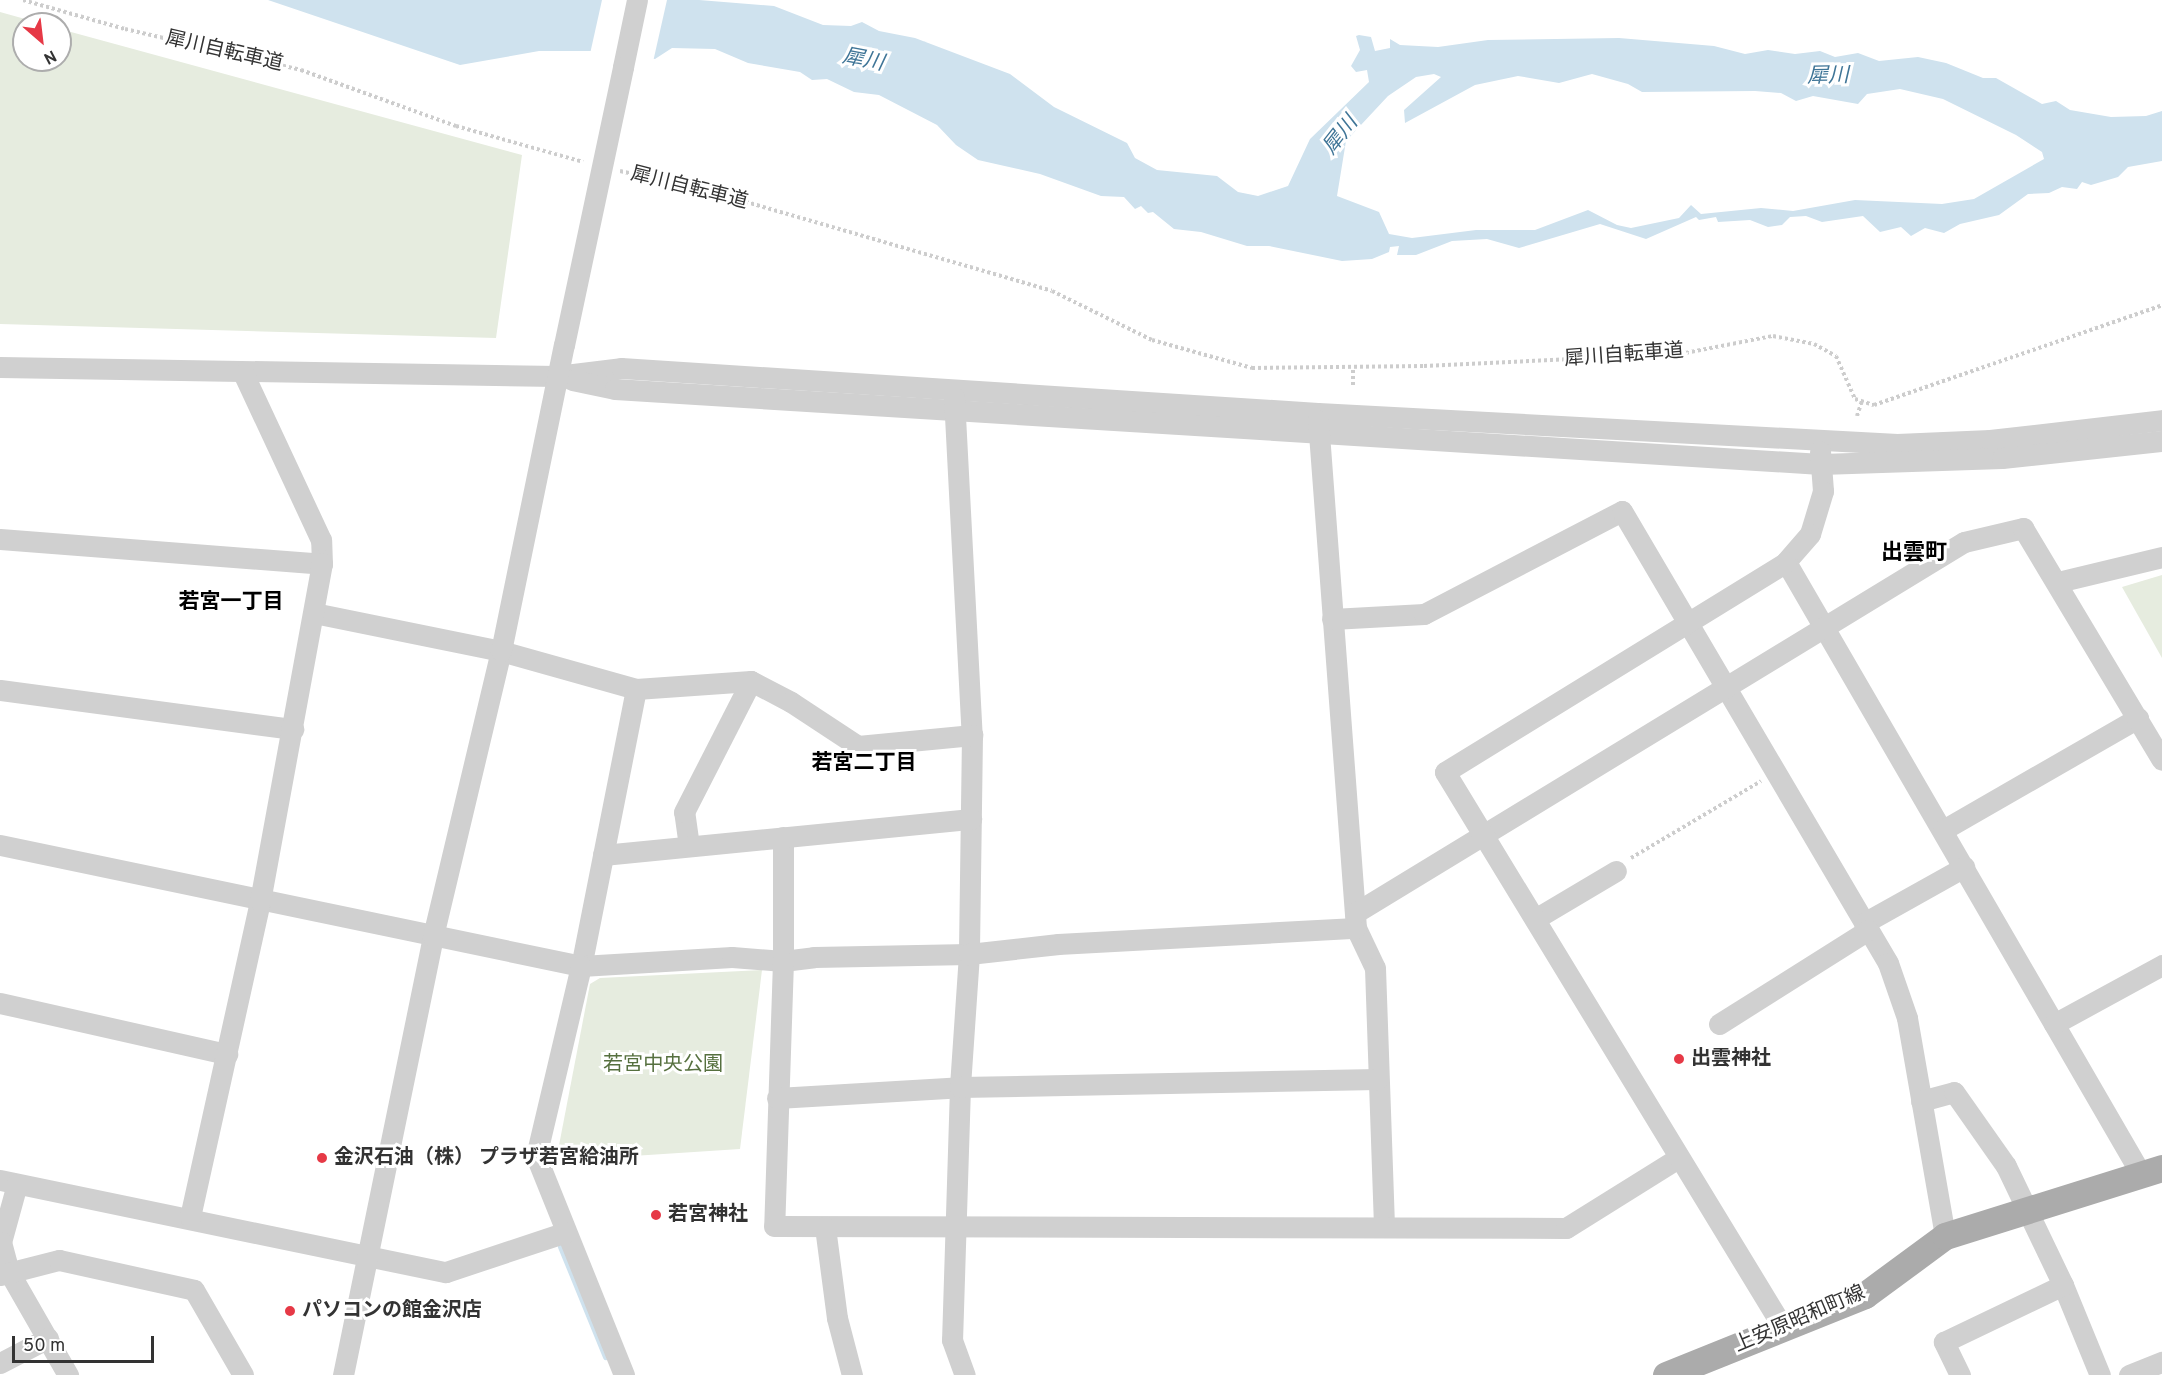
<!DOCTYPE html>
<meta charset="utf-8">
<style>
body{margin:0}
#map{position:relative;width:2162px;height:1375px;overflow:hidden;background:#fff;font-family:Overpass,"Noto Sans JP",sans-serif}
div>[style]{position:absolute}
.green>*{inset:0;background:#e6ecdf}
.water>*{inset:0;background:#cfe2ee}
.pier>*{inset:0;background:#fff}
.stream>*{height:6px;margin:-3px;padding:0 3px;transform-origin:3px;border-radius:3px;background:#cfe2ee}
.path>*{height:4px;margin-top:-2px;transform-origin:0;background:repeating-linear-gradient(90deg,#cdcdcd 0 3px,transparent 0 6px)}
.minor>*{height:21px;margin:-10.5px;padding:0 10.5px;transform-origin:10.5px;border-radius:10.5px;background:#d0d0d0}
.major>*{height:27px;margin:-13.5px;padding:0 13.5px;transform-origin:13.5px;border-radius:13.5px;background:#ababab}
.minor-bridge>*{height:21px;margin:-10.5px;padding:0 10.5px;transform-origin:10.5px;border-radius:10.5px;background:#d0d0d0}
.dots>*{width:16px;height:16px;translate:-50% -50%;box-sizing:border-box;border:3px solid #fff;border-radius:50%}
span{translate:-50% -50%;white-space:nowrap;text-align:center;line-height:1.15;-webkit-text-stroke:6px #fff;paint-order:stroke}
.street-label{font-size:20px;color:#333}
.poi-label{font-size:20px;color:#333;font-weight:700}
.left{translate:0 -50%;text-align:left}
.park-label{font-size:20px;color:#56703f}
.water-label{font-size:21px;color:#3f7597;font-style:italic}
.neighbourhood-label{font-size:21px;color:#000;font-weight:700}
.quarter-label{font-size:22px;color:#000;font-weight:700}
.north{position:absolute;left:12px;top:12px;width:60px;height:60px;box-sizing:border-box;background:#fff;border:2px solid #adadad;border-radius:50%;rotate:152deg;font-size:16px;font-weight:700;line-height:24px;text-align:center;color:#333}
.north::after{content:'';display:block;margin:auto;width:21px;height:27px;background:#e63946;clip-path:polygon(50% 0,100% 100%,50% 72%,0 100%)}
.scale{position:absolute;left:12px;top:1336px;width:142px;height:27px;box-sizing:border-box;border:3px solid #333;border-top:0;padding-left:8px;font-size:18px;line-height:21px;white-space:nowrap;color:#333;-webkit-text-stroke:4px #fff;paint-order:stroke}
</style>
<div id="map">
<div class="green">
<i style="clip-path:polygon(0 12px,43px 24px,24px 24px,24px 60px,60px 60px,60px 29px,522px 155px,496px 338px,0 324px)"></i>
<i style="clip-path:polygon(2162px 575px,2162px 658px,2122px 587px)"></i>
<i style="clip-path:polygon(762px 970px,740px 1149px,556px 1161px,590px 984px,600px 978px)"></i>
</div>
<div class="water">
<i style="clip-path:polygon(evenodd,268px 0,699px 0,774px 6px,823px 25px,851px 26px,862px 22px,879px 31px,915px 38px,1010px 74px,1054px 107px,1127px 143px,1135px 158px,1157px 170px,1217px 176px,1238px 192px,1258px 196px,1288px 186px,1310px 139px,1369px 82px,1367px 70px,1356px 72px,1351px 66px,1360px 50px,1356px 36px,1359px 35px,1371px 37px,1375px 51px,1390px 48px,1390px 39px,1400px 45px,1438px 47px,1488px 40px,1619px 38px,1714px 46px,1745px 54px,1768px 50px,1795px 54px,1820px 51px,1835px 57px,1858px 53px,1879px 61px,1918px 57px,1946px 63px,1983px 78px,1996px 78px,2042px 104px,2056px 101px,2070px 110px,2111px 117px,2146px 116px,2162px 111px,2162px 161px,2128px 167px,2118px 177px,2091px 185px,2082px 182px,2077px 189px,2062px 187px,2049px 193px,2028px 194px,1999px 215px,1960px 224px,1944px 233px,1925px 228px,1911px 236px,1901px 227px,1880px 232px,1863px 216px,1822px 222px,1806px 216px,1790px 217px,1782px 225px,1768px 227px,1750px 220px,1718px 222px,1716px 217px,1699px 220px,1696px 217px,1646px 239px,1600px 224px,1519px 248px,1487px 239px,1452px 241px,1416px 255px,1397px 255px,1399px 246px,1390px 247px,1389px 252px,1372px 259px,1342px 261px,1269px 246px,1247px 246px,1201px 232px,1174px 229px,1153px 212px,1148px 213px,1141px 206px,1135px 209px,1124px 197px,1101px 196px,1040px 174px,978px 160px,956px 145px,937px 125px,879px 95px,854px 92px,827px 79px,812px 80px,800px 72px,748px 63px,715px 49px,672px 48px,655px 59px,591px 51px,539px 51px,460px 65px,268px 0,1434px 74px,1441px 77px,1404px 110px,1405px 123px,1475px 85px,1518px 76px,1559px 83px,1592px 74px,1628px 84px,1642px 92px,1755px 91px,1781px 93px,1796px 101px,1813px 96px,1858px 104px,1867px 94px,1900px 89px,1943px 99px,2016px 135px,2042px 152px,2044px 159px,1974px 199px,1942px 204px,1855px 200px,1793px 211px,1761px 208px,1701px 214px,1691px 205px,1679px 218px,1631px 228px,1617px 225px,1588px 210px,1535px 230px,1476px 230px,1412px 238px,1389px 234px,1379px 212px,1337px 196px,1346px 141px,1388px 96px,1416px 77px,1434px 74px)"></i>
</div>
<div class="pier">
<i style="clip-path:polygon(602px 0,667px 0,653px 62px,590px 54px)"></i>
</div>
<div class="stream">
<i style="left:561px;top:1247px;width:119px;rotate:67.8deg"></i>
</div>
<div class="path">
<i style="left:23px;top:0;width:106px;rotate:15.9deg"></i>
<i style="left:125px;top:29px;width:181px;rotate:13.1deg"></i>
<i style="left:301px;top:70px;width:165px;rotate:19.9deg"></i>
<i style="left:456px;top:126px;width:132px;rotate:15.8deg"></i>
<i style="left:620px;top:171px;width:87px;rotate:12.6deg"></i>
<i style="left:705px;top:190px;width:361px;rotate:16.2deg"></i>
<i style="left:1052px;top:291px;width:111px;rotate:26.1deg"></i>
<i style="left:1152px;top:340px;width:104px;rotate:15.6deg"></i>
<i style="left:1252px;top:368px;width:172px;rotate:-0.7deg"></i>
<i style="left:1424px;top:366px;width:256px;rotate:-2.7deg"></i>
<i style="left:1680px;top:354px;width:95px;rotate:-11deg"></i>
<i style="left:1773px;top:336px;width:42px;rotate:11deg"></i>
<i style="left:1814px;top:344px;width:25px;rotate:29deg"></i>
<i style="left:1836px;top:356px;width:47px;rotate:66.2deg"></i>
<i style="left:1855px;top:399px;width:20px;rotate:18deg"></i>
<i style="left:1874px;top:405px;width:305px;rotate:-19.1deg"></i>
<i style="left:1353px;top:385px;width:18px;rotate:-90deg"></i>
<i style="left:1857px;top:416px;width:16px;rotate:-72deg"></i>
<i style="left:1631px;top:858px;width:151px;rotate:-30.6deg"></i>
</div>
<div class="minor">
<i style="left:623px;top:67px;width:68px;rotate:-78.2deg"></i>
<i style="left:0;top:367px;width:557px;rotate:0.93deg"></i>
<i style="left:557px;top:376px;width:64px;rotate:-7.1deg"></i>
<i style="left:621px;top:368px;width:698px;rotate:3.69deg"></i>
<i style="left:1318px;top:413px;width:580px;rotate:3.06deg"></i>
<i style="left:1897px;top:444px;width:93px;rotate:-2.5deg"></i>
<i style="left:1990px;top:440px;width:173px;rotate:-6.6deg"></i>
<i style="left:572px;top:380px;width:44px;rotate:11.8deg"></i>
<i style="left:615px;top:389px;width:1208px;rotate:3.56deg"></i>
<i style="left:1821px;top:464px;width:181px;rotate:-1.9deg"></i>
<i style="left:2002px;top:458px;width:161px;rotate:-6.1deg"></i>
<i style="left:954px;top:397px;width:338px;rotate:87deg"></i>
<i style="left:972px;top:735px;width:219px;rotate:90.8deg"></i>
<i style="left:969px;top:954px;width:133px;rotate:93.9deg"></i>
<i style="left:960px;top:1087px;width:253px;rotate:91.8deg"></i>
<i style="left:952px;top:1340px;width:37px;rotate:70deg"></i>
<i style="left:1318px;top:420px;width:509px;rotate:85.72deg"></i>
<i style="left:1356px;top:928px;width:44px;rotate:64.6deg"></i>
<i style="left:1375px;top:968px;width:257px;rotate:88deg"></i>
<i style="left:1820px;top:451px;width:40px;rotate:85.7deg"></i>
<i style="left:1823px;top:491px;width:45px;rotate:106.8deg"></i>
<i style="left:1810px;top:534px;width:37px;rotate:131deg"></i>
<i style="left:1786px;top:562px;width:708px;rotate:59.88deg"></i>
<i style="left:0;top:539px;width:323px;rotate:4.4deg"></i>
<i style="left:322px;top:564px;width:24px;rotate:-92deg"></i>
<i style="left:321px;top:540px;width:184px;rotate:-115deg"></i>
<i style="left:2058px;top:582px;width:107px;rotate:-13.5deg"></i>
<i style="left:314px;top:613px;width:191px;rotate:11.5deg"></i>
<i style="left:501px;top:651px;width:140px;rotate:15.7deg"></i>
<i style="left:636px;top:689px;width:115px;rotate:-4deg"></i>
<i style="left:751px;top:681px;width:45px;rotate:27.7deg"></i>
<i style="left:791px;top:702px;width:80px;rotate:33.3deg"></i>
<i style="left:858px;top:746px;width:115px;rotate:-5.5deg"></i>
<i style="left:1332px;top:619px;width:92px;rotate:-3.1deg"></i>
<i style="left:1424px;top:614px;width:223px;rotate:-27.5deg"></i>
<i style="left:1622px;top:511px;width:524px;rotate:59.52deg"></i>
<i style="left:1888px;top:963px;width:58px;rotate:70.9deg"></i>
<i style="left:1907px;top:1018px;width:221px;rotate:80.1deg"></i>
<i style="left:636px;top:689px;width:282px;rotate:101.2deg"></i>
<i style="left:581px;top:966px;width:151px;rotate:-3.4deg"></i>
<i style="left:732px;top:957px;width:51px;rotate:4.5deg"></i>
<i style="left:783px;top:961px;width:31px;rotate:-7deg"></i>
<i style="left:814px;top:957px;width:155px;rotate:-1.1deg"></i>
<i style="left:969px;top:954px;width:90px;rotate:-6.4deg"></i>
<i style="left:1058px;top:944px;width:298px;rotate:-3.1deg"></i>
<i style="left:0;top:690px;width:296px;rotate:7.6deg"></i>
<i style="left:1943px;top:830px;width:225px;rotate:-29.9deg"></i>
<i style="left:783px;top:837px;width:124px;rotate:90deg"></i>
<i style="left:783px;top:961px;width:265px;rotate:91.9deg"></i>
<i style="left:774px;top:1226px;width:792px;rotate:0.14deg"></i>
<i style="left:1566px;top:1228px;width:132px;rotate:-32deg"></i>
<i style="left:0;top:845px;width:593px;rotate:11.76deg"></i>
<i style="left:581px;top:966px;width:195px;rotate:103.3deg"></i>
<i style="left:536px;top:1156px;width:236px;rotate:68.1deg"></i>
<i style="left:689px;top:846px;width:34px;rotate:-98deg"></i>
<i style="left:684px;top:812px;width:147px;rotate:-62.9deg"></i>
<i style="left:603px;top:855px;width:370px;rotate:-5.6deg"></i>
<i style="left:1355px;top:913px;width:713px;rotate:-31.35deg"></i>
<i style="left:1964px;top:542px;width:61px;rotate:-13.3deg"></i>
<i style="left:2023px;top:528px;width:270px;rotate:59.1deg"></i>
<i style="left:1535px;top:919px;width:94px;rotate:-30.7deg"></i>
<i style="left:1864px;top:923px;width:115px;rotate:-29.2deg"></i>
<i style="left:0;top:1003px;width:233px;rotate:12.7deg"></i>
<i style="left:1719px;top:1024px;width:176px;rotate:-32.2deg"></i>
<i style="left:2054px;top:1024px;width:123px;rotate:-28.6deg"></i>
<i style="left:777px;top:1098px;width:183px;rotate:-3.4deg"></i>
<i style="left:960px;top:1087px;width:418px;rotate:-1.1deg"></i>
<i style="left:1921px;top:1101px;width:34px;rotate:-15deg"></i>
<i style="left:1954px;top:1092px;width:90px;rotate:54.9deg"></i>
<i style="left:2006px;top:1166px;width:132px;rotate:64.4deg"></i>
<i style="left:2063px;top:1285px;width:97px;rotate:67.7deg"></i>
<i style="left:0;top:1180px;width:455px;rotate:11.7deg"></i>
<i style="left:446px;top:1272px;width:126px;rotate:-18.4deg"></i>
<i style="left:17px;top:1184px;width:60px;rotate:105.4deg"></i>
<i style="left:1px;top:1242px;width:31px;rotate:75deg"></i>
<i style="left:9px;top:1272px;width:119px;rotate:60.2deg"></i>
<i style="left:190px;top:1217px;width:324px;rotate:-77.5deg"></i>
<i style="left:260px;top:901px;width:343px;rotate:-79.6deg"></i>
<i style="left:825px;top:1227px;width:92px;rotate:82.5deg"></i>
<i style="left:837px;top:1318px;width:59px;rotate:75.3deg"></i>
<i style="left:0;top:1275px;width:61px;rotate:-14.3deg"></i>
<i style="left:59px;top:1260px;width:138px;rotate:12.5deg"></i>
<i style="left:194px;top:1290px;width:98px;rotate:60deg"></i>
<i style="left:1784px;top:1329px;width:652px;rotate:-121.33deg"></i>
<i style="left:1445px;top:772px;width:400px;rotate:-31.6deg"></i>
<i style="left:0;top:1363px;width:54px;rotate:-27.5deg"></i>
<i style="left:343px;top:1375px;width:448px;rotate:-78.4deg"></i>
<i style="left:433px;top:936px;width:293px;rotate:-76.6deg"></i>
<i style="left:501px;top:651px;width:312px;rotate:-78.4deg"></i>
<i style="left:1960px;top:1375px;width:37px;rotate:-116deg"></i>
<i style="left:1944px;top:1342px;width:132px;rotate:-25.6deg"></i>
<i style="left:2129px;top:1375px;width:35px;rotate:-22deg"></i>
</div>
<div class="major">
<i style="left:1666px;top:1375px;width:214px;rotate:-21.9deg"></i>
<i style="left:1865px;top:1295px;width:99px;rotate:-36.4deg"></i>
<i style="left:1945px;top:1236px;width:227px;rotate:-17.4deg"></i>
</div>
<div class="minor-bridge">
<i style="left:564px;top:345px;width:284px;rotate:-78deg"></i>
</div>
<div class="dots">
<i style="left:1679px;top:1059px;background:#e63946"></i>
<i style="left:322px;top:1158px;background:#e63946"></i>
<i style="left:656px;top:1215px;background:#e63946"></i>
<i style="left:290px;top:1311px;background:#e63946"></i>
</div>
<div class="street-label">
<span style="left:224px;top:52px;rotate:13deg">犀川自転車道</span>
<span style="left:689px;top:189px;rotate:14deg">犀川自転車道</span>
<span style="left:1624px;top:356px;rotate:-4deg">犀川自転車道</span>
<span style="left:1800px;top:1320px;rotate:-23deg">上安原昭和町線</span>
</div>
<div class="poi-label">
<span class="left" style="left:1691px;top:1059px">出雲神社</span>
<span class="left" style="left:334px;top:1158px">金沢石油（株） プラザ若宮給油所</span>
<span class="left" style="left:668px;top:1215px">若宮神社</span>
<span class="left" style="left:302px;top:1311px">パソコンの館金沢店</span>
</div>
<div class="park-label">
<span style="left:663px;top:1065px">若宮中央公園</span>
</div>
<div class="water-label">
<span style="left:863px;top:61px;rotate:11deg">犀川</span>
<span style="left:1828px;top:77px;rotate:-1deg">犀川</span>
<span style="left:1341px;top:136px;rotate:-52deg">犀川</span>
</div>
<div class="neighbourhood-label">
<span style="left:231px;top:603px">若宮一丁目</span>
<span style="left:864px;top:764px">若宮二丁目</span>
</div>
<div class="quarter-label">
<span style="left:1914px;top:554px">出雲町</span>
</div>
<div class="north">N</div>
<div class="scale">50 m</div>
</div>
